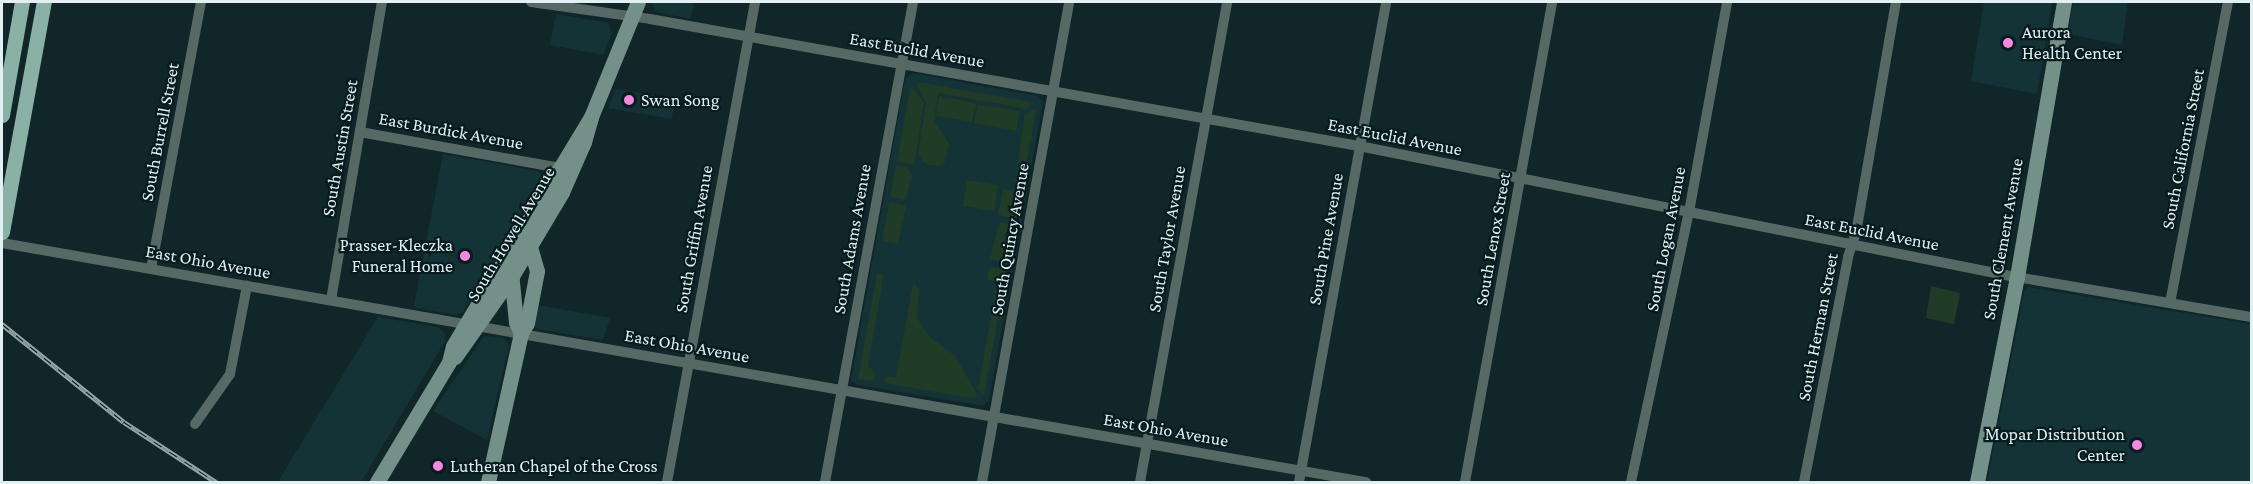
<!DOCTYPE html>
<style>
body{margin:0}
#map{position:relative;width:2253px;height:484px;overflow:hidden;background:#112628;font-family:"Crimson Pro",serif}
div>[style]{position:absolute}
.built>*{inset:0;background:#133336}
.green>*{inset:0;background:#203b26}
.street>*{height:10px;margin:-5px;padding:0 5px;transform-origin:5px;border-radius:5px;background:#576964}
.secondary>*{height:15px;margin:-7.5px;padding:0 7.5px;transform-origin:7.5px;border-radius:7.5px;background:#749189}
.primary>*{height:15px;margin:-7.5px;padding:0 7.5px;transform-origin:7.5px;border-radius:7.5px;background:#8ab1a6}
.rail>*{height:5px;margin-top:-2.5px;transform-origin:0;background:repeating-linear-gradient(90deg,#071c1e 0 9px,#96a6a7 0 18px);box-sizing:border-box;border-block:2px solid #96a6a7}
.dots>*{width:16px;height:16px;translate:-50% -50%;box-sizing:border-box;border:3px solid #071c1e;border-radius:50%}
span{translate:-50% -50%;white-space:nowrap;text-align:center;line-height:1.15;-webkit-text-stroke:4.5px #071c1e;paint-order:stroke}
.poi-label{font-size:18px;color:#e3f0f1}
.left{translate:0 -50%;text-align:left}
.right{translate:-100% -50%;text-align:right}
.street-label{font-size:18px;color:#e3f0f1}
.frame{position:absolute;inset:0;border:3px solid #e3f0f1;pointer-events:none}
</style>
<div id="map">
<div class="built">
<i style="clip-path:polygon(651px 2px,694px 2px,691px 19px,656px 12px)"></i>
<i style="clip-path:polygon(1984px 2px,2052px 2px,2037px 94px,1971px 81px)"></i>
<i style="clip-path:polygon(2073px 2px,2128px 2px,2122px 45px,2068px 34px)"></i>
<i style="clip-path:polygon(556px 14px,608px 23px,612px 33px,603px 55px,550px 45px)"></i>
<i style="clip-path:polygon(913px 73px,1038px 96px,1043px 102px,989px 400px,983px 406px,857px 385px,851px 380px,905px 79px)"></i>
<i style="clip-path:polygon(616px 89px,677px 99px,671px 119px,608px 108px)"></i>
<i style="clip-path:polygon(443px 154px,538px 171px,544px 177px,463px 312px,456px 315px,416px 308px,414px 305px)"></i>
<i style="clip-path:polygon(2028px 287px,2251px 324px,2251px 482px,1987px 482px,2024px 292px)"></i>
<i style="clip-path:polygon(538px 305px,610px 318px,604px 337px,602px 340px,538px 329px,534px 324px)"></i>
<i style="clip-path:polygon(378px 317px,438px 327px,445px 333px,446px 340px,361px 482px,283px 482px,279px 480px)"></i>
<i style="clip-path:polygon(484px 336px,504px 338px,509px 346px,487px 440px,433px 411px)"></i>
</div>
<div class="green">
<i style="clip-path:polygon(919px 82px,1030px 102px,1031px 104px,1024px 111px,1021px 108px,938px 93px,934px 121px,949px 143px,945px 162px,938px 166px,930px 165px,924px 163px,918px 154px,926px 103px,917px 86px)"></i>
<i style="clip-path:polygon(913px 87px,924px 103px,914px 165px,897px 162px,910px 88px)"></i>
<i style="clip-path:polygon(939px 96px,976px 103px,972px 122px,936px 116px)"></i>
<i style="clip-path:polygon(978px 104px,1020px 111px,1016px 131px,974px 123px)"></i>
<i style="clip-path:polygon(1034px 109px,1036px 110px,1023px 183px,1015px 183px,1025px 114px)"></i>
<i style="clip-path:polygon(896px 165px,907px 167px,912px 175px,906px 200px,890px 197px)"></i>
<i style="clip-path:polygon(967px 180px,998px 185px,994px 211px,963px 206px)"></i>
<i style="clip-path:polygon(1003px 189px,1021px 193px,1016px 220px,998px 215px)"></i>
<i style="clip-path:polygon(889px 202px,906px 206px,898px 244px,882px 241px)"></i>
<i style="clip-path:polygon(999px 222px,1015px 225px,1008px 264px,990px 259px)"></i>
<i style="clip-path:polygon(989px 267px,1007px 269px,984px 395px,976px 387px,979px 385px,997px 282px,987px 280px)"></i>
<i style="clip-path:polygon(877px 273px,884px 274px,868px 365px,876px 374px,874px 381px,858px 379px)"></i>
<i style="clip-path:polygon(913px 283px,919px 289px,917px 318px,929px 336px,955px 356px,977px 394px,976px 399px,884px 383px,886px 376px,896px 377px)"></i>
<i style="clip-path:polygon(1931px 286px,1960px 293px,1954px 324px,1926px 318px)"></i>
</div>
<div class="street">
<i style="left:531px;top:2px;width:120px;rotate:8.1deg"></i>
<i style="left:650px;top:19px;width:720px;rotate:10.16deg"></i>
<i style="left:1359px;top:146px;width:659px;rotate:11.29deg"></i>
<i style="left:2005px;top:275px;width:251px;rotate:9.7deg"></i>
<i style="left:360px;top:132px;width:209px;rotate:10.2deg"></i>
<i style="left:2px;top:243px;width:1385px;rotate:9.94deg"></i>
<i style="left:151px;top:269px;width:272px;rotate:-79.4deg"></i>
<i style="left:331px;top:300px;width:302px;rotate:-80.3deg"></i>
<i style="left:2170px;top:303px;width:307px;rotate:-79.1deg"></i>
<i style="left:195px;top:424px;width:61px;rotate:-55deg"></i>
<i style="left:230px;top:374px;width:90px;rotate:-79.1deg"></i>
<i style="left:667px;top:482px;width:488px;rotate:-79.6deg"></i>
<i style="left:825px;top:482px;width:488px;rotate:-79.6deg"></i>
<i style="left:982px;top:482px;width:488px;rotate:-79.7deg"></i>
<i style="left:1140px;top:482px;width:488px;rotate:-79.7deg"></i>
<i style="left:1299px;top:482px;width:488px;rotate:-79.7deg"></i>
<i style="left:1465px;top:482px;width:488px;rotate:-79.7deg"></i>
<i style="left:1631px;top:482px;width:276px;rotate:-77.9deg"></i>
<i style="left:1689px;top:212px;width:213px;rotate:-79.7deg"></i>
<i style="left:1804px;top:482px;width:229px;rotate:-78.9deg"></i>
<i style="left:1848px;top:257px;width:25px;rotate:-72deg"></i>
<i style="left:1856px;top:233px;width:234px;rotate:-80.2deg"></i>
</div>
<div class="secondary">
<i style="left:511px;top:272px;width:50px;rotate:84.3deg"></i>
<i style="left:516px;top:322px;width:12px;rotate:66deg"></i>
<i style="left:455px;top:357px;width:99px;rotate:-54.9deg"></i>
<i style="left:512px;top:276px;width:98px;rotate:-59.2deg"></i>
<i style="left:562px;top:192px;width:55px;rotate:-66.3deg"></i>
<i style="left:584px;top:142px;width:26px;rotate:-74deg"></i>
<i style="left:591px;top:117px;width:124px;rotate:-67.8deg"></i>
<i style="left:377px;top:482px;width:140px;rotate:-59deg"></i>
<i style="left:449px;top:362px;width:16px;rotate:-76deg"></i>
<i style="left:453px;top:346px;width:26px;rotate:-59deg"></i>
<i style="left:466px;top:324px;width:242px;rotate:-58.9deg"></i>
<i style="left:488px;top:482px;width:153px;rotate:-77.5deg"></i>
<i style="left:521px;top:333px;width:12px;rotate:-59deg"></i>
<i style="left:527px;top:323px;width:53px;rotate:-79.1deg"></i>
<i style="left:537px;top:271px;width:26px;rotate:-106deg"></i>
<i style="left:1977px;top:482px;width:209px;rotate:-79deg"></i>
<i style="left:2017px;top:277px;width:279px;rotate:-80.3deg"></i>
</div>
<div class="primary">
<i style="left:2px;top:115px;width:115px;rotate:-80deg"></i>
<i style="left:2px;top:232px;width:234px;rotate:-79.7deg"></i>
</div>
<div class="rail">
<i style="left:2px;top:324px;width:156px;rotate:38.8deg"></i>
<i style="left:124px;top:422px;width:110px;rotate:33.1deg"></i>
</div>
<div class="dots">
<i style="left:2008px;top:43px;background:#fe85e0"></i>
<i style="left:629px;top:100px;background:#fe85e0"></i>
<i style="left:465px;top:256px;background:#fe85e0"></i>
<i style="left:2137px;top:445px;background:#fe85e0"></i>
<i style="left:438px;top:466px;background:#fe85e0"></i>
</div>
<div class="poi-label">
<span class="left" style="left:2022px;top:43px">Aurora<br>Health Center</span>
<span class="left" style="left:641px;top:100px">Swan Song</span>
<span class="right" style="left:453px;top:256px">Prasser-Kleczka<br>Funeral Home</span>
<span class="right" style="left:2125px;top:445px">Mopar Distribution<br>Center</span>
<span class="left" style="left:450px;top:466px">Lutheran Chapel of the Cross</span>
</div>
<div class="street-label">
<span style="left:917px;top:50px;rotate:10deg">East Euclid Avenue</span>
<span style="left:451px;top:131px;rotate:10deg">East Burdick Avenue</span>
<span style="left:160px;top:132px;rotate:-79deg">South Burrell Street</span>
<span style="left:1395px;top:137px;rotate:11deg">East Euclid Avenue</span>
<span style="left:340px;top:148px;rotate:-80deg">South Austin Street</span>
<span style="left:2183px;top:149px;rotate:-79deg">South California Street</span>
<span style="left:1872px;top:232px;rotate:11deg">East Euclid Avenue</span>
<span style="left:511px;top:234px;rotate:-59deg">South Howell Avenue</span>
<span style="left:694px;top:239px;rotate:-80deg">South Griffin Avenue</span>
<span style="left:852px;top:239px;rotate:-80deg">South Adams Avenue</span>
<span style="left:1010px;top:239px;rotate:-80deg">South Quincy Avenue</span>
<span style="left:1167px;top:239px;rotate:-80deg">South Taylor Avenue</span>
<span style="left:1326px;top:239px;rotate:-80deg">South Pine Avenue</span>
<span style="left:1493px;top:239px;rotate:-80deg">South Lenox Street</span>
<span style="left:1666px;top:239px;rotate:-79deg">South Logan Avenue</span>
<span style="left:2003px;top:239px;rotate:-80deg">South Clement Avenue</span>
<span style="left:208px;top:262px;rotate:10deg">East Ohio Avenue</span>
<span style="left:1818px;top:327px;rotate:-79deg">South Herman Street</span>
<span style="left:687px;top:346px;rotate:10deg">East Ohio Avenue</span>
<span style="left:1166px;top:430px;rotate:10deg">East Ohio Avenue</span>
</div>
<div class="frame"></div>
</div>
